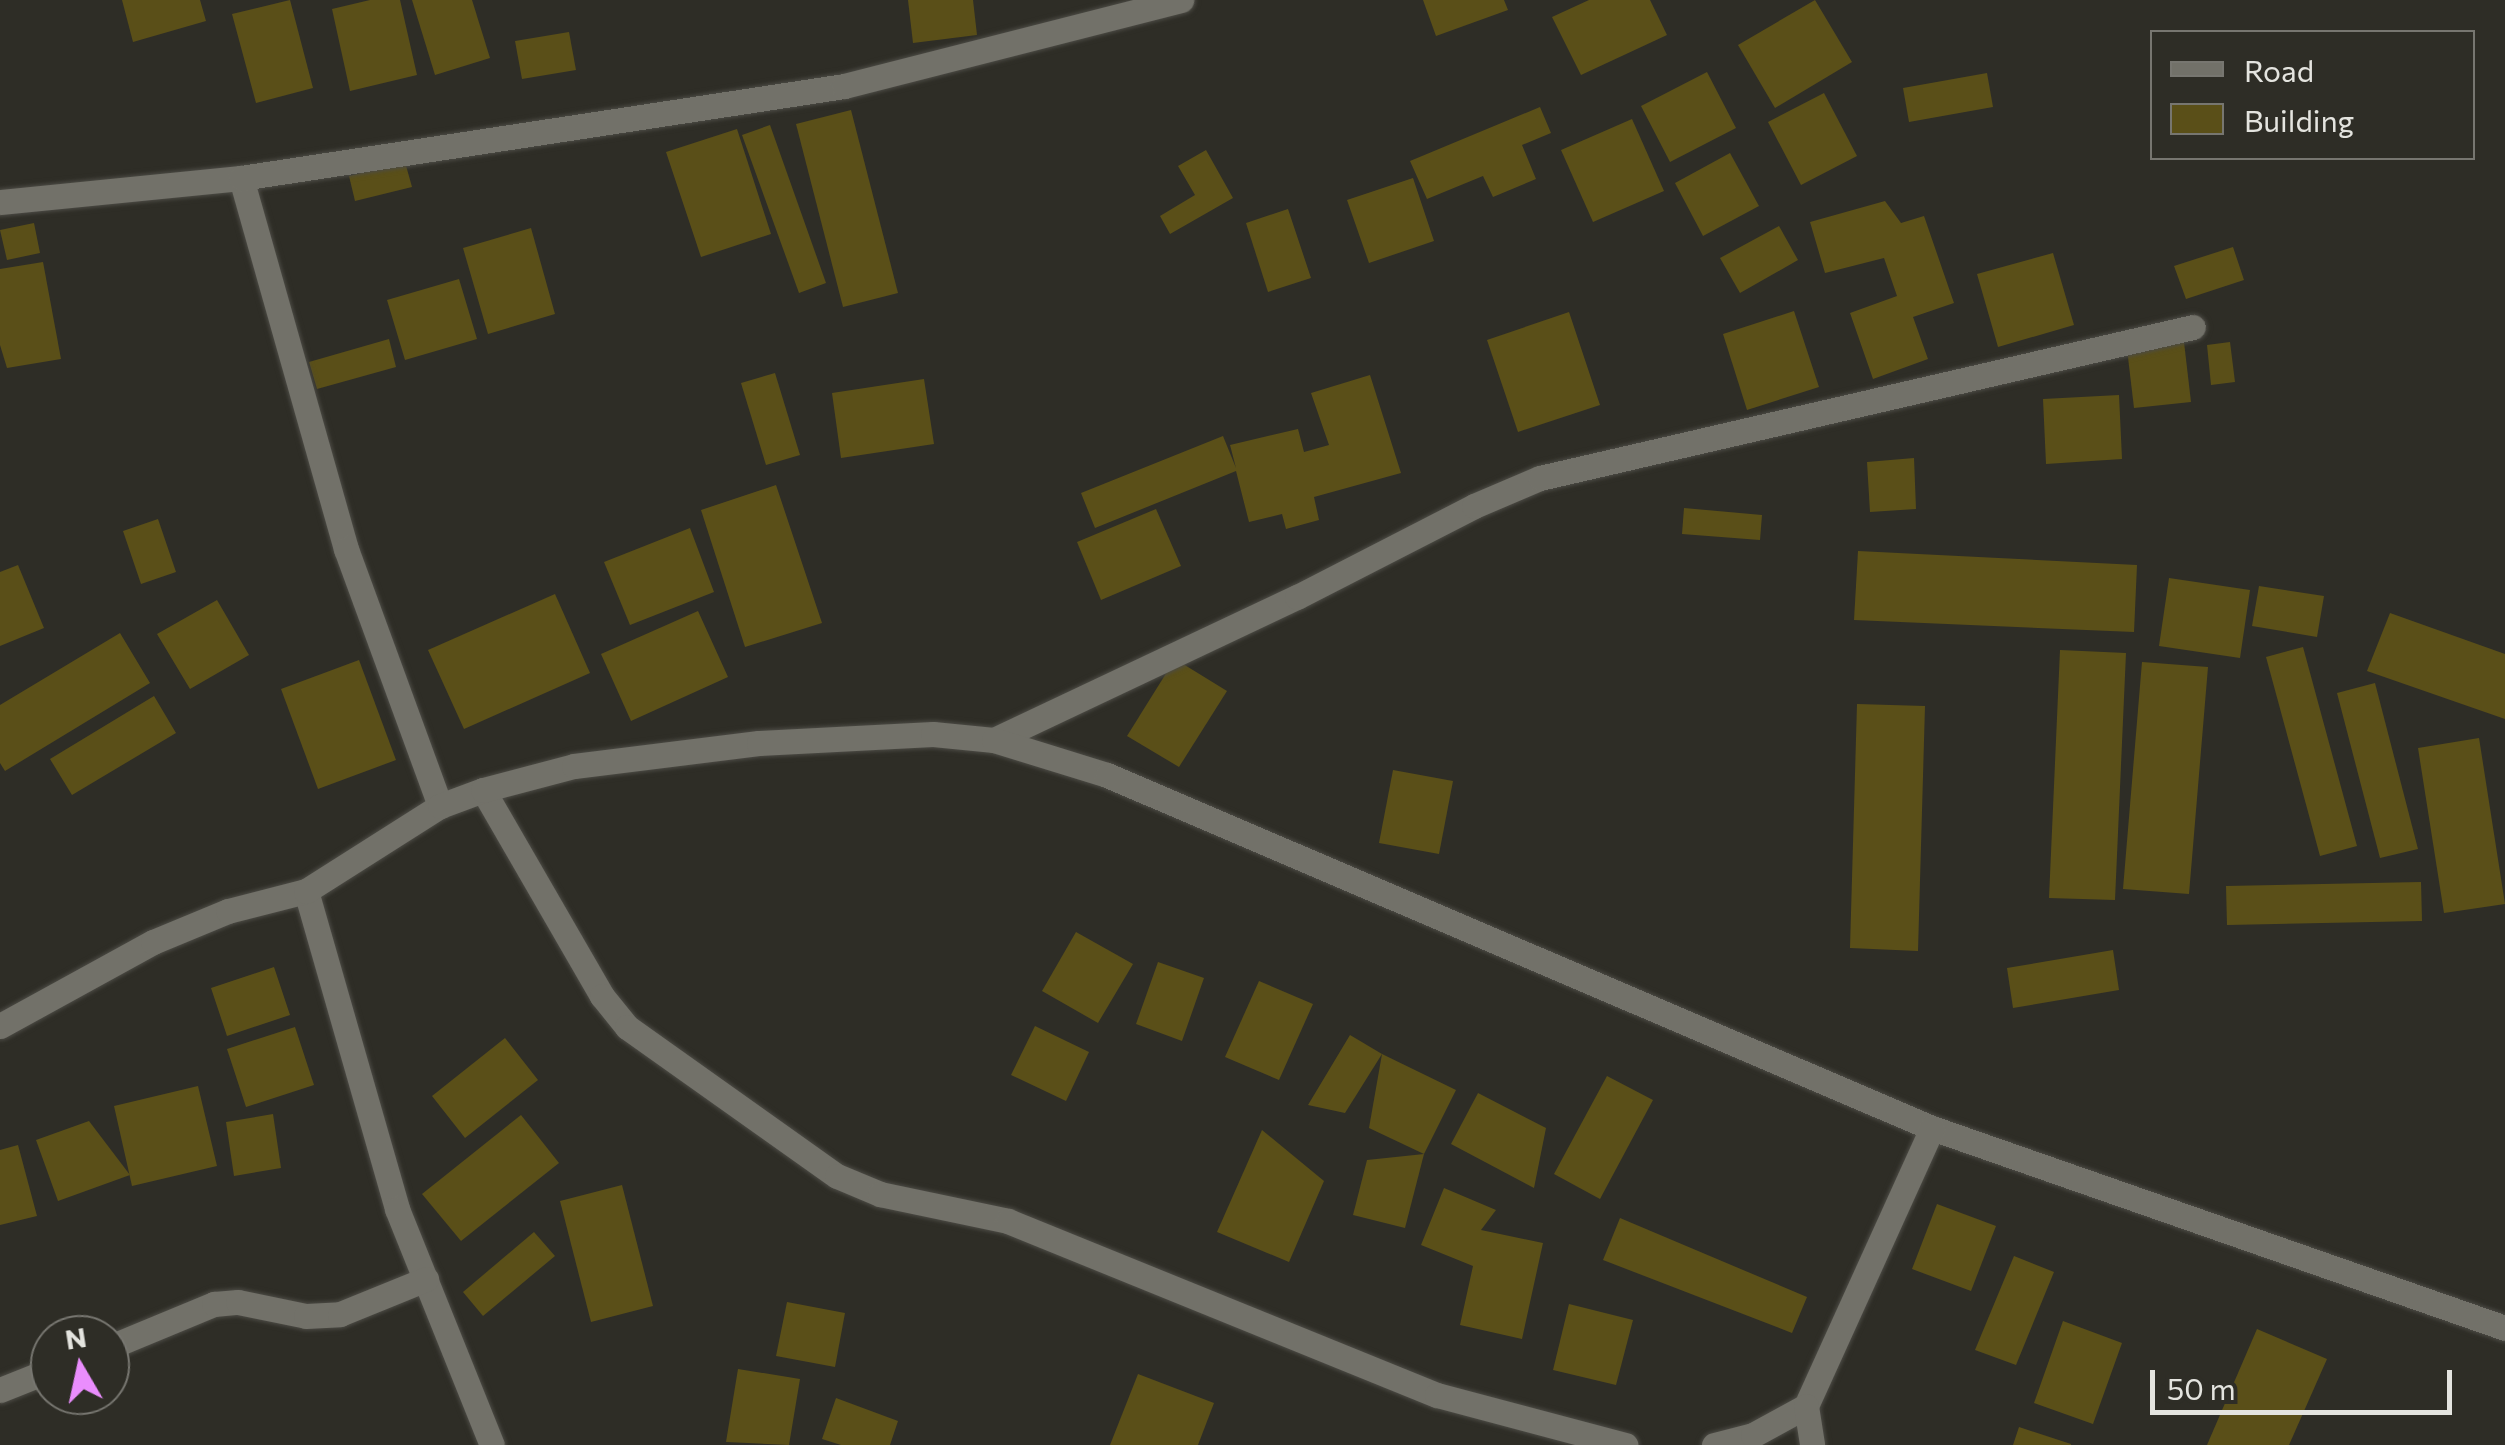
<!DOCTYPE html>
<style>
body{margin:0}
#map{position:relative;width:2505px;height:1445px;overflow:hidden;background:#2e2d26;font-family:Commissioner,sans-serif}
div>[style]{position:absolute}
.building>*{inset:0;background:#5a4f18}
.roads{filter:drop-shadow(0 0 2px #4c4b45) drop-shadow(0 0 2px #4c4b45)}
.minor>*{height:25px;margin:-12.5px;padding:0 12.5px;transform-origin:12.5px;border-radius:12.5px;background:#727169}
span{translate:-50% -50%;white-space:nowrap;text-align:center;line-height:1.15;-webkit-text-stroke:10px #2e2d26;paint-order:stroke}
.legend{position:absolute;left:2150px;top:30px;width:325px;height:130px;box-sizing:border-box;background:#2e2d26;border:2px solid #777670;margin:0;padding:12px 18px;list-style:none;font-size:30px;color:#e4e4df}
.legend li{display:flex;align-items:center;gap:20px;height:50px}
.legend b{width:50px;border:2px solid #777670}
.north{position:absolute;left:30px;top:1315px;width:100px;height:100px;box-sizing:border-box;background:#2e2d26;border:2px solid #777670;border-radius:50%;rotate:351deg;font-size:28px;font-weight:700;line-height:40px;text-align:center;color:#e4e4df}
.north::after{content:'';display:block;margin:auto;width:35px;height:45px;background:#ea8dfd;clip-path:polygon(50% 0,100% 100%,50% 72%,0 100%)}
.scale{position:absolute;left:2150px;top:1370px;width:302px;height:45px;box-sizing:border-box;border:5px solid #e4e4df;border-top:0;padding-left:12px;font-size:30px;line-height:35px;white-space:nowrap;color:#e4e4df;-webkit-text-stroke:8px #2e2d26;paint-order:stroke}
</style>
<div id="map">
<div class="building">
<i style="clip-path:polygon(122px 0,200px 0,206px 21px,133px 42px)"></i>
<i style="clip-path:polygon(290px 0,313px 88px,256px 103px,232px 14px)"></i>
<i style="clip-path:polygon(370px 0,400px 0,417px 75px,350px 91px,332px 9px)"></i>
<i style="clip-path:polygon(412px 0,472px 0,490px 58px,435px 75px)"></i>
<i style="clip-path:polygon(908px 0,973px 0,977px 35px,913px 43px)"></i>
<i style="clip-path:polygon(1423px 0,1504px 0,1508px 10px,1436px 36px)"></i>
<i style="clip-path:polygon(1589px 0,1650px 0,1667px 35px,1581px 75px,1552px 17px)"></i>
<i style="clip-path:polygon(1815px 0,1852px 62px,1775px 108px,1738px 45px)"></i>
<i style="clip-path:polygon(569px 32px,576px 70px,522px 79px,515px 41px)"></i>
<i style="clip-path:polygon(1707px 72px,1736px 128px,1670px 162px,1641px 106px)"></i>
<i style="clip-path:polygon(1987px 73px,1993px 107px,1909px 122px,1903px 88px)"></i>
<i style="clip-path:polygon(1824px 93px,1857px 156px,1801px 185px,1768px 122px)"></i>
<i style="clip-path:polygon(1540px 107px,1551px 133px,1522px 145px,1536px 179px,1493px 197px,1483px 176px,1427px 199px,1410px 161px)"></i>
<i style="clip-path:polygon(851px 110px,898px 293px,843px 307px,796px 124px)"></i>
<i style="clip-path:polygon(1632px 119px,1664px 191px,1593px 222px,1561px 150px)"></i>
<i style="clip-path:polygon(770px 125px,826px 283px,799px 293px,742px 135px)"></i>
<i style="clip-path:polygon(737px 129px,771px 234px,701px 257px,666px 152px)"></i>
<i style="clip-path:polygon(1206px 150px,1233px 198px,1170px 234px,1160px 216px,1195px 195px,1178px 166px)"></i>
<i style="clip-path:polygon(1730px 153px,1759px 206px,1703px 236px,1675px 183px)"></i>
<i style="clip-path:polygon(405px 162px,412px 187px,355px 201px,349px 176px)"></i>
<i style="clip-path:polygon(1413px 178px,1434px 241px,1369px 263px,1347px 200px)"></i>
<i style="clip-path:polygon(1885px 201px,1901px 223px,1924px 216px,1954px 303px,1913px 317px,1928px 359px,1873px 379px,1850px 313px,1897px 296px,1884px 258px,1825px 273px,1810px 222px)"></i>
<i style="clip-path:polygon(1288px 209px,1311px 278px,1268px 292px,1246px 223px)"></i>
<i style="clip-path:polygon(34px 223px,40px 253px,7px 260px,0 230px)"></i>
<i style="clip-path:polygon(1779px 226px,1798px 260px,1740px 293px,1720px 258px)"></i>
<i style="clip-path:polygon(531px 228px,555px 314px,488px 334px,463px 248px)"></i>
<i style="clip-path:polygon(2233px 247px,2244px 280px,2186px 299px,2174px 266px)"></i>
<i style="clip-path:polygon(2053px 253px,2074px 325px,1998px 347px,1977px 274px)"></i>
<i style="clip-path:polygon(43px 262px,61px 359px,7px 368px,0 345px,0 269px)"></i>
<i style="clip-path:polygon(459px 279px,477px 339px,405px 360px,387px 300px)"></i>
<i style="clip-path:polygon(1794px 311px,1819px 387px,1747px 410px,1723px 334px)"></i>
<i style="clip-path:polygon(1569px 312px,1600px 405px,1518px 432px,1487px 340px)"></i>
<i style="clip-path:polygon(389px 339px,396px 367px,317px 389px,309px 362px)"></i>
<i style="clip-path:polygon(2184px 342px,2191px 402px,2134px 408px,2127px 349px)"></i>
<i style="clip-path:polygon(2230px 342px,2235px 382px,2211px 385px,2207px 345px)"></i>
<i style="clip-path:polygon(775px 373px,800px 455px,766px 465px,741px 383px)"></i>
<i style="clip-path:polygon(1370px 375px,1401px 473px,1314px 497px,1319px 520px,1286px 529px,1282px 514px,1249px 522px,1236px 471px,1095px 528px,1081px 493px,1223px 436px,1236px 468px,1230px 445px,1298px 429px,1304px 452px,1329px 445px,1311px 393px)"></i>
<i style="clip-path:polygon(924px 379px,934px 444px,841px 458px,832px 393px)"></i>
<i style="clip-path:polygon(2119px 395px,2122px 459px,2046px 464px,2043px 399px)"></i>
<i style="clip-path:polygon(1914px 458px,1916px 509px,1870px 512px,1867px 462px)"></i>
<i style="clip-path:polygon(776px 485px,822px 623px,745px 647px,701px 510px)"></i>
<i style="clip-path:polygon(1684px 508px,1762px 515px,1760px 540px,1682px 534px)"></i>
<i style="clip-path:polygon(1156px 509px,1181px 566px,1101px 600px,1077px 542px)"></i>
<i style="clip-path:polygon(158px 519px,176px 572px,141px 584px,123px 531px)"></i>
<i style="clip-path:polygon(690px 528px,714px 592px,630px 625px,604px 562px)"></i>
<i style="clip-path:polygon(1858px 551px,2137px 565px,2134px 632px,1854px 620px)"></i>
<i style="clip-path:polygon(18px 565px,44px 628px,0 646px,0 572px)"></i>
<i style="clip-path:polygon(2169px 578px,2250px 590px,2240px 658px,2159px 646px)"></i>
<i style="clip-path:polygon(2259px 586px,2324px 596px,2317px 637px,2252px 626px)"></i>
<i style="clip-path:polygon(555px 594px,590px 673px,464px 729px,428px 650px)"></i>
<i style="clip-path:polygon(217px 600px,249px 655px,190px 689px,157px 634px)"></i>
<i style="clip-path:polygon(698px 611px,728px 677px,631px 721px,601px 654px)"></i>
<i style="clip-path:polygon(2390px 613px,2505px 654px,2505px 719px,2367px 671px)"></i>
<i style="clip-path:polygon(120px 633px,150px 683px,5px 771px,0 763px,0 705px)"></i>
<i style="clip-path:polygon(2303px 647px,2357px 846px,2320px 856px,2266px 657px)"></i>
<i style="clip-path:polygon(2060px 650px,2126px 653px,2115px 900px,2049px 898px)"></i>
<i style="clip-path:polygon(1175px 659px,1227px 691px,1179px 767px,1127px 736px)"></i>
<i style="clip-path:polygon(359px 660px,396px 760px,318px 789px,281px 689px)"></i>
<i style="clip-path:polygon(2142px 662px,2208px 667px,2189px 894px,2123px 889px)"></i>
<i style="clip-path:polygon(2375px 683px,2418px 849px,2380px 858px,2337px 693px)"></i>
<i style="clip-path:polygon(154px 696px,176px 733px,72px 795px,50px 759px)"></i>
<i style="clip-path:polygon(1857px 704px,1925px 706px,1918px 951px,1850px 948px)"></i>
<i style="clip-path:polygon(2479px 738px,2505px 904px,2444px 913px,2418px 748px)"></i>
<i style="clip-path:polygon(1393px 770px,1453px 781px,1439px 854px,1379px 843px)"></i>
<i style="clip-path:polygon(2421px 882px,2422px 921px,2227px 925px,2226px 886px)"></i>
<i style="clip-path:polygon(1076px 932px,1133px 964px,1098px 1023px,1042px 991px)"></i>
<i style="clip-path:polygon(2113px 950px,2119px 990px,2013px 1008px,2007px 968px)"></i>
<i style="clip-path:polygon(1158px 962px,1204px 978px,1182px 1041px,1136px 1024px)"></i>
<i style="clip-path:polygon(274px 967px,290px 1015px,227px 1036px,211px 988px)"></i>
<i style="clip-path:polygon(1259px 981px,1313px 1004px,1279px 1080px,1225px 1057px)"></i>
<i style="clip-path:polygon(1035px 1026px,1089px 1052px,1066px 1101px,1011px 1075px)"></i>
<i style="clip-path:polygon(295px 1027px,314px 1085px,246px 1107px,227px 1049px)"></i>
<i style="clip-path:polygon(1350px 1035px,1382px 1054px,1345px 1113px,1308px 1105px)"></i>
<i style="clip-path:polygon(505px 1038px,538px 1080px,465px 1138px,432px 1096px)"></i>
<i style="clip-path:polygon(1382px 1054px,1456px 1090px,1424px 1154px,1369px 1128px)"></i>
<i style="clip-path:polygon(1607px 1076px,1653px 1100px,1600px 1199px,1554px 1174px)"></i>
<i style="clip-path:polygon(198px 1086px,217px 1166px,132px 1186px,114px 1106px)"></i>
<i style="clip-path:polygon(1478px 1093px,1546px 1128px,1534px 1188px,1451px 1144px)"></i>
<i style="clip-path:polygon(273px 1114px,281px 1168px,234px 1176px,226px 1122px)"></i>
<i style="clip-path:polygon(521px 1115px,559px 1163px,461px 1241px,422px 1194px)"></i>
<i style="clip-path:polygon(89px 1121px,130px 1175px,58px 1201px,36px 1140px)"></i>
<i style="clip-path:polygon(1262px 1130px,1324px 1181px,1289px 1262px,1217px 1232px)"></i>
<i style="clip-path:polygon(18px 1145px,37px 1216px,0 1225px,0 1150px)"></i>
<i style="clip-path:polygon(1424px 1154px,1405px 1228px,1353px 1215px,1367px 1160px)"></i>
<i style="clip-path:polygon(622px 1185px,653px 1306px,591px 1322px,560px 1201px)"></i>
<i style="clip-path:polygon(1444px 1188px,1496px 1210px,1481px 1230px,1543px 1243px,1522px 1339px,1460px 1325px,1473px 1266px,1421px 1245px)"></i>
<i style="clip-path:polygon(1937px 1204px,1996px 1226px,1971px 1291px,1912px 1269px)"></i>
<i style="clip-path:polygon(1620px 1218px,1807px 1297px,1792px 1333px,1603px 1260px)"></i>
<i style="clip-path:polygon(534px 1232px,555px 1256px,483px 1316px,463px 1292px)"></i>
<i style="clip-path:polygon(2014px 1256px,2054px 1272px,2016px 1365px,1975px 1350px)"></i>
<i style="clip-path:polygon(787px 1302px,845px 1313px,835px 1367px,776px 1356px)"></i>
<i style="clip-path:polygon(1569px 1304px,1633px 1320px,1616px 1385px,1553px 1370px)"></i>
<i style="clip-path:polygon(2063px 1321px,2122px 1343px,2093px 1424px,2034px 1403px)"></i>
<i style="clip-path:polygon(2257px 1329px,2327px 1359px,2289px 1445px,2207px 1445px)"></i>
<i style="clip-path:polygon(738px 1369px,800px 1379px,789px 1445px,726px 1442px)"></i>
<i style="clip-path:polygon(1138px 1374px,1214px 1403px,1198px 1445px,1110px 1445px)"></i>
<i style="clip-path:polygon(836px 1398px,898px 1421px,890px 1445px,841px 1445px,822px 1439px)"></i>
<i style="clip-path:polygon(2019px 1427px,2071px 1444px,2071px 1445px,2013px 1445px)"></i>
</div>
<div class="roads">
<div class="minor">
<i style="left:241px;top:178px;width:386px;rotate:74.2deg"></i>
<i style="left:346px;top:549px;width:274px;rotate:69.9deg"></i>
<i style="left:0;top:202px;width:242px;rotate:-5.7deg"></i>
<i style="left:241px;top:178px;width:610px;rotate:-8.67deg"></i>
<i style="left:844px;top:86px;width:348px;rotate:-14.3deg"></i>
<i style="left:994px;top:740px;width:335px;rotate:-25.3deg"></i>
<i style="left:1297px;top:597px;width:199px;rotate:-27.2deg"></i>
<i style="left:1474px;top:506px;width:72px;rotate:-23deg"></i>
<i style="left:1540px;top:478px;width:670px;rotate:-13.02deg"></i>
<i style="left:483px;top:790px;width:238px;rotate:60deg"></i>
<i style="left:602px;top:996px;width:40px;rotate:51deg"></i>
<i style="left:627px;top:1027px;width:257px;rotate:35.4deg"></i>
<i style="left:837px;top:1176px;width:47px;rotate:22.7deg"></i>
<i style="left:880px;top:1194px;width:131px;rotate:11.9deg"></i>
<i style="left:1008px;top:1221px;width:463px;rotate:22.1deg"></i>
<i style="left:1437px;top:1395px;width:195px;rotate:14.9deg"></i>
<i style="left:306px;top:891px;width:331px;rotate:74deg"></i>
<i style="left:397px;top:1209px;width:254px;rotate:68.1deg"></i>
<i style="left:0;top:1026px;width:175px;rotate:-28.8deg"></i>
<i style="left:153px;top:942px;width:81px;rotate:-22.5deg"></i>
<i style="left:228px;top:911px;width:81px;rotate:-14.4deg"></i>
<i style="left:306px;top:891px;width:159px;rotate:-32.4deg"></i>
<i style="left:440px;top:806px;width:46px;rotate:-20.4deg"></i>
<i style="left:483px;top:790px;width:94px;rotate:-14.8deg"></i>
<i style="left:574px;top:766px;width:186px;rotate:-7.1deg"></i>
<i style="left:759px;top:743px;width:174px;rotate:-3deg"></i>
<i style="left:933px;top:734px;width:61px;rotate:5.6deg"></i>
<i style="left:994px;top:740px;width:118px;rotate:17.2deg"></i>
<i style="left:1107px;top:775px;width:897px;rotate:23.17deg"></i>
<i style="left:1932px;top:1128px;width:607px;rotate:19.24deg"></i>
<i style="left:110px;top:1347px;width:113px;rotate:-22.5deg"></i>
<i style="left:214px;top:1304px;width:24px;rotate:-5deg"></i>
<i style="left:238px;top:1302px;width:69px;rotate:11.6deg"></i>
<i style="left:306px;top:1316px;width:34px;rotate:-3deg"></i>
<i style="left:340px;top:1314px;width:93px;rotate:-22.1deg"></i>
<i style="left:0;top:1390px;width:54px;rotate:-21.8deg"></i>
<i style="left:1806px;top:1406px;width:305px;rotate:-65.6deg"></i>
<i style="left:1714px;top:1445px;width:40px;rotate:-14.4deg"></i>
<i style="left:1753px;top:1435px;width:60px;rotate:-28.7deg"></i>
<i style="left:1806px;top:1406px;width:39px;rotate:81deg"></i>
</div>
</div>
<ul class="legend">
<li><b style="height:12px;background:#727169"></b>Road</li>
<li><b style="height:28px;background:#5a4f18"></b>Building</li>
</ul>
<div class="north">N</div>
<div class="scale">50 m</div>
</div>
